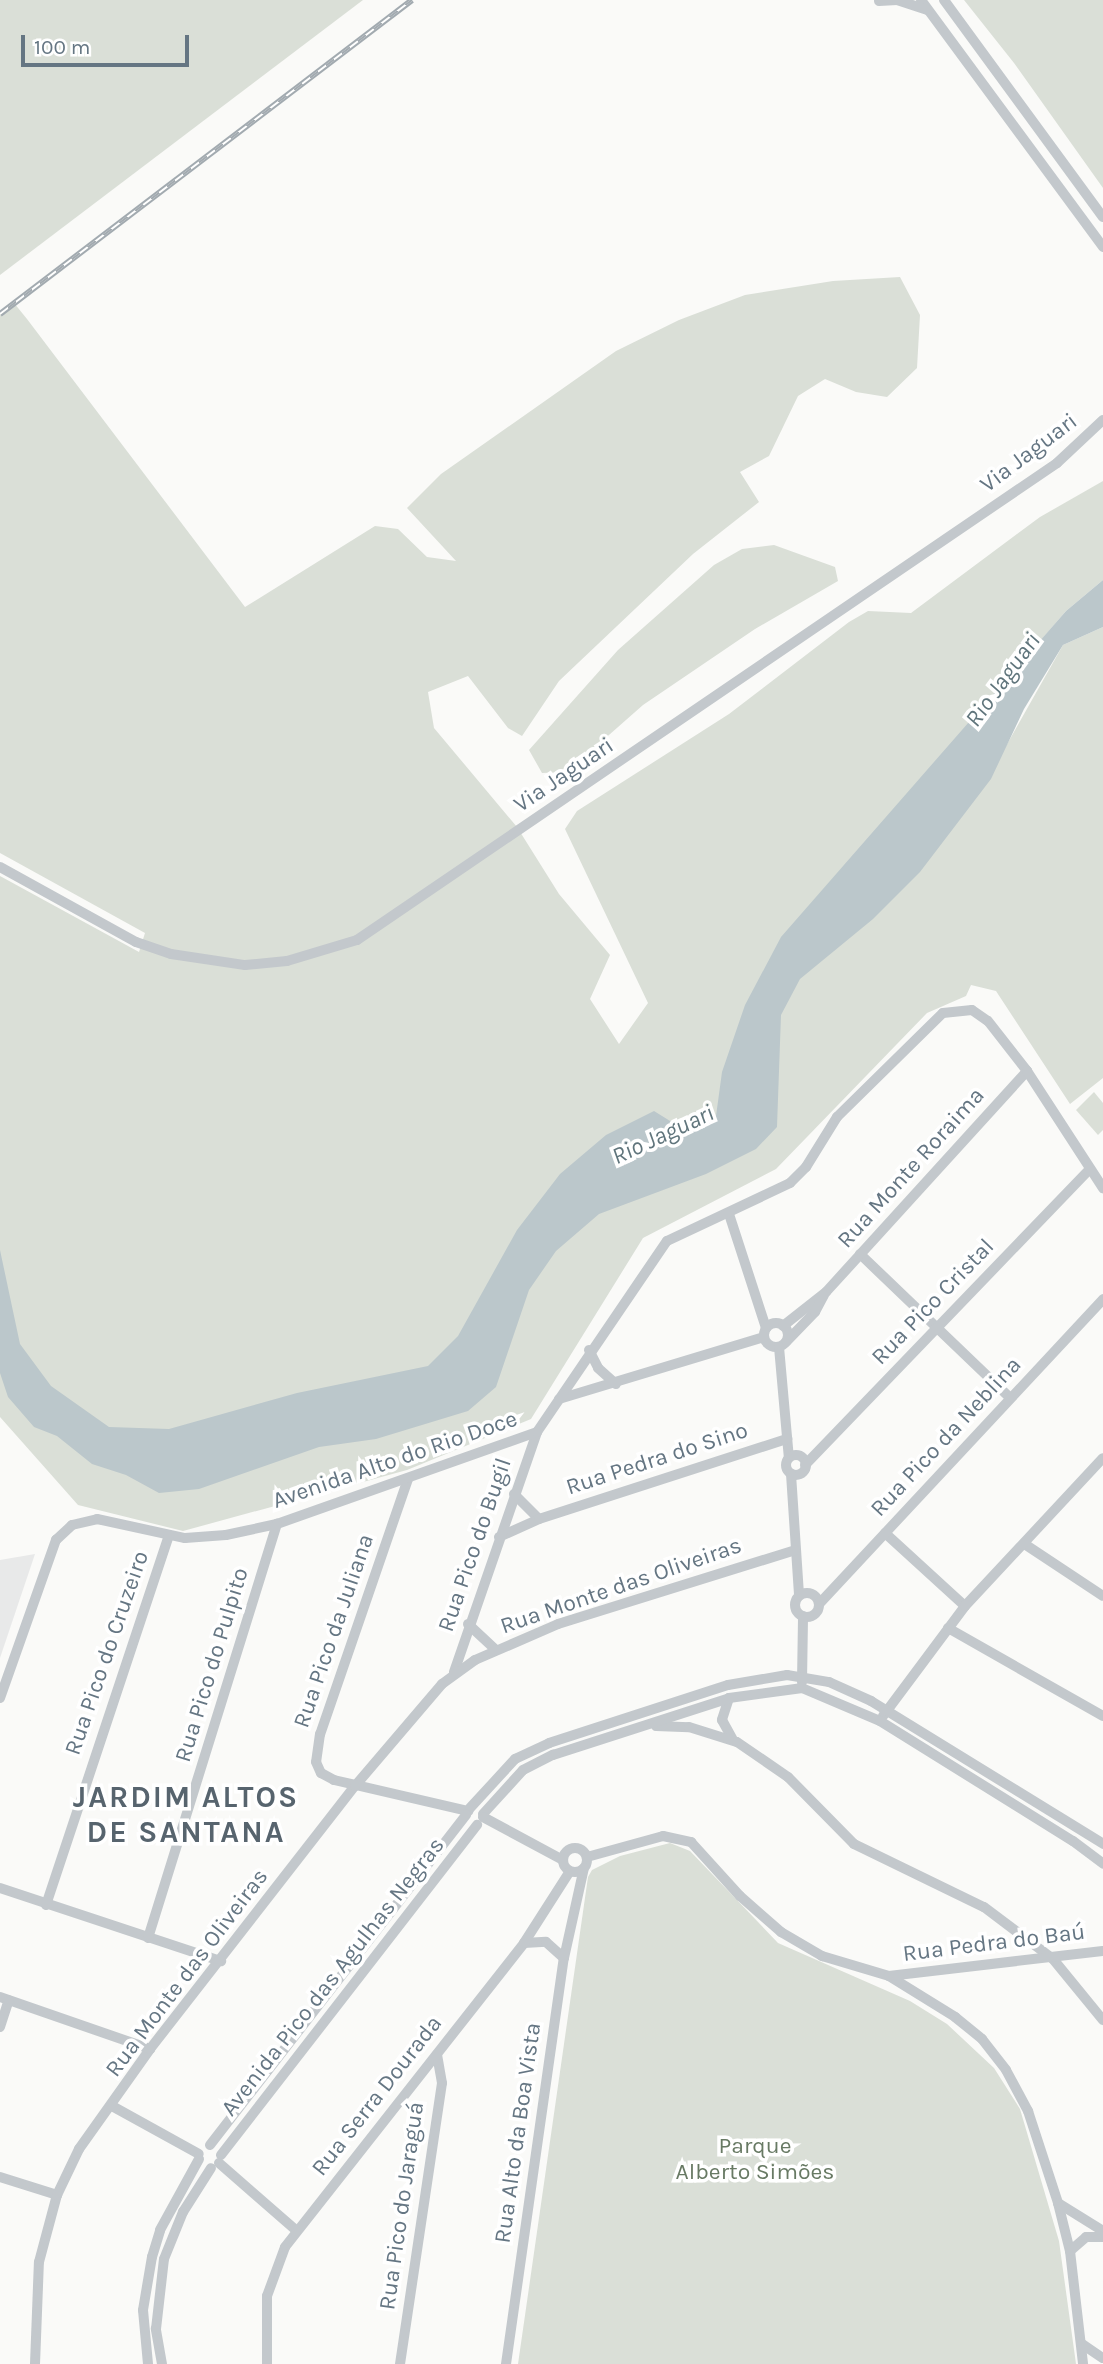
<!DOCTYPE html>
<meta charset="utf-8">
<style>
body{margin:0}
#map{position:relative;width:1103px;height:2364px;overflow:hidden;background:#fafaf8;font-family:Karla,sans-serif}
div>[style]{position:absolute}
.built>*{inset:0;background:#e8e9e9}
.green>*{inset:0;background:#dadfd7}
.water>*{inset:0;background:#bbc7cb}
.minor>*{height:10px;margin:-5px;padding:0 5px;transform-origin:5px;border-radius:5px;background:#c3c8cc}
.minor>.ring{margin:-5px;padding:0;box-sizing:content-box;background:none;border:10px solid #c3c8cc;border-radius:50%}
.rail>*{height:6px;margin-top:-3px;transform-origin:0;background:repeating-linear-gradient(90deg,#fff 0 10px,#a2aab0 0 20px);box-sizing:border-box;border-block:2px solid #a2aab0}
span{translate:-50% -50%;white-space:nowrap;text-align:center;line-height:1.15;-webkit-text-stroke:7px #fff;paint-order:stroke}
.street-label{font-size:23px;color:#657683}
.park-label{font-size:23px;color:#687a64}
.water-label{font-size:24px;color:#60757c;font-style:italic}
.district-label{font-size:30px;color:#57646e;font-weight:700;letter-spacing:2px}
.scale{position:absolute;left:21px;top:35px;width:168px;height:32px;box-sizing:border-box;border:4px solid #657683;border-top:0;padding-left:9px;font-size:21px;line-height:24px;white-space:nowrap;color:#657683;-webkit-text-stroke:5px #fff;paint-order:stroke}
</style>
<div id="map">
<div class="built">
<i style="clip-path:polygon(35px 1554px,0 1658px,0 1560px)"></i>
</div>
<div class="green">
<i style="clip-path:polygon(0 0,363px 0,0 275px)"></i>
<i style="clip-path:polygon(964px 0,1103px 0,1103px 188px,1014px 63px)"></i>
<i style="clip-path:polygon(900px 277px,920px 315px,917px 368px,887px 397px,856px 392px,825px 379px,798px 396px,769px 456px,740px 472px,759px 502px,693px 554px,559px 681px,522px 736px,508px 728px,468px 676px,428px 692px,434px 728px,517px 827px,559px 894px,610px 955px,590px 999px,619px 1044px,648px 1003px,565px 829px,577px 811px,729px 714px,849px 622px,868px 611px,911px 613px,1040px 517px,1103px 481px,1103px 580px,1066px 611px,949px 747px,980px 792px,1063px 645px,1103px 627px,1103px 1078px,1070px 1104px,996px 991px,971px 985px,966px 996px,927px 1013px,776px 1169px,643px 1238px,531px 1419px,407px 1470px,183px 1531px,78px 1505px,0 1417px,0 876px,139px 952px,145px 933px,0 853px,0 314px,14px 303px,27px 319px,245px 607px,375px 526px,398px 529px,427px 557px,456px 561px,407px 508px,441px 474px,616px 351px,679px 320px,745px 295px,833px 281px)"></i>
<i style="clip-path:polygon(774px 545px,835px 567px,838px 581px,755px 629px,643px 705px,567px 772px,542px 773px,529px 750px,618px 650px,714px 565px,742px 549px)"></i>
<i style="clip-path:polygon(1094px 1092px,1103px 1103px,1103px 1130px,1098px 1135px,1076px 1110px)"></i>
<i style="clip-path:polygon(670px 1843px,690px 1851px,778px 1943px,910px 2001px,947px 2024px,994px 2068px,1020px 2109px,1059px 2241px,1076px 2364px,518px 2364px,588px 1877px,592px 1870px,620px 1856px)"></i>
</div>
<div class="water">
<i style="clip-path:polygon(1103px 580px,1103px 627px,1063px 645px,1024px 709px,991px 779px,920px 872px,873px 919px,800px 979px,781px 1015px,777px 1127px,756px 1149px,706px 1174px,599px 1214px,556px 1251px,529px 1290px,496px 1387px,468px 1411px,376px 1439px,319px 1447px,199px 1489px,159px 1493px,126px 1475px,92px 1464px,57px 1436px,34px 1427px,8px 1397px,0 1373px,0 1250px,20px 1344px,51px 1386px,109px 1427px,169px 1429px,297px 1393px,428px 1366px,458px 1336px,517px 1230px,560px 1174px,606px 1135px,654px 1111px,683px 1129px,716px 1116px,722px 1072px,745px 1005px,781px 937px,1066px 611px)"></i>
</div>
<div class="minor">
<i style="left:921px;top:0;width:307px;rotate:53.6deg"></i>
<i style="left:944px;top:0;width:269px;rotate:53.8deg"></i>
<i style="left:879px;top:1px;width:18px;rotate:-3deg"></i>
<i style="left:897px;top:0;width:32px;rotate:18deg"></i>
<i style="left:0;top:867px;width:155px;rotate:28.9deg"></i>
<i style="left:136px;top:942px;width:37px;rotate:19deg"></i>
<i style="left:171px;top:954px;width:75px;rotate:8.5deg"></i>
<i style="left:245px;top:965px;width:42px;rotate:-5.4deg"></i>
<i style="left:287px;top:961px;width:73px;rotate:-16.7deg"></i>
<i style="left:357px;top:940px;width:847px;rotate:-34.27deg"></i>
<i style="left:1057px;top:463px;width:63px;rotate:-43.1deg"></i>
<i style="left:729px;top:1214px;width:120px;rotate:72deg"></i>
<i style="left:860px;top:1254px;width:208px;rotate:43.8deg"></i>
<i class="ring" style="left:764px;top:1323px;width:14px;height:14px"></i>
<i style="left:783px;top:1326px;width:55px;rotate:-38.3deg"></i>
<i style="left:826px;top:1292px;width:299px;rotate:-47.7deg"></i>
<i style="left:786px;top:1342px;width:42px;rotate:-46deg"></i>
<i style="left:815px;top:1312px;width:19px;rotate:-62deg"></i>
<i style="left:779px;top:1347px;width:111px;rotate:84.9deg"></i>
<i style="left:589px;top:1350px;width:20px;rotate:63deg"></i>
<i style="left:598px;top:1368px;width:24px;rotate:42deg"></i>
<i style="left:559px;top:1399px;width:214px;rotate:-16.8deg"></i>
<i class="ring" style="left:786px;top:1455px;width:10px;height:10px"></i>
<i style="left:805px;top:1465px;width:411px;rotate:-46.1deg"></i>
<i style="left:791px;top:1474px;width:122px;rotate:86.2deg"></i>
<i style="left:408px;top:1479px;width:270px;rotate:109deg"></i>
<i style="left:320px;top:1734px;width:28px;rotate:98deg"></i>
<i style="left:316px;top:1762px;width:12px;rotate:66deg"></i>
<i style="left:321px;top:1773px;width:15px;rotate:28deg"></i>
<i style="left:334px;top:1780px;width:138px;rotate:13deg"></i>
<i style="left:514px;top:1494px;width:35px;rotate:45deg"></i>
<i style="left:885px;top:1533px;width:108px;rotate:42.4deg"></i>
<i style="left:499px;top:1537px;width:44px;rotate:-24.2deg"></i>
<i style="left:539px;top:1519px;width:261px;rotate:-17.9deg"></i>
<i style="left:1026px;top:1545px;width:92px;rotate:33.5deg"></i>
<i class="ring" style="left:795px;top:1593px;width:14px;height:14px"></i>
<i style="left:819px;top:1604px;width:417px;rotate:-47deg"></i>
<i style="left:468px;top:1624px;width:38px;rotate:43deg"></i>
<i style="left:948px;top:1628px;width:178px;rotate:29.6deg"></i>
<i style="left:454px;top:1672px;width:254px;rotate:-70.9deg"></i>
<i style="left:802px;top:1682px;width:66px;rotate:-89.1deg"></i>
<i style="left:0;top:1698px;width:168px;rotate:-70.5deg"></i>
<i style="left:56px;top:1540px;width:22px;rotate:-43deg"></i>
<i style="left:72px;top:1525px;width:26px;rotate:-13deg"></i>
<i style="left:97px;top:1519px;width:90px;rotate:12.2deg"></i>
<i style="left:185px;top:1538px;width:41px;rotate:-4.2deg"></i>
<i style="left:226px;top:1535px;width:52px;rotate:-12.2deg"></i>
<i style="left:277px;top:1524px;width:276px;rotate:-19.5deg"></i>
<i style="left:537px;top:1432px;width:231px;rotate:-55.8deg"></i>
<i style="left:667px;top:1241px;width:136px;rotate:-25.2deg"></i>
<i style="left:790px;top:1183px;width:23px;rotate:-45deg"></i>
<i style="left:806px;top:1167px;width:59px;rotate:-58.2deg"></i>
<i style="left:837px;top:1117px;width:148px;rotate:-44.5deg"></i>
<i style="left:943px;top:1013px;width:29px;rotate:-6deg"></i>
<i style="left:972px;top:1010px;width:19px;rotate:35deg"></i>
<i style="left:988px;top:1021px;width:63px;rotate:52deg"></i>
<i style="left:1027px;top:1071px;width:140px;rotate:57deg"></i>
<i style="left:729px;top:1698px;width:23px;rotate:108deg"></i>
<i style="left:722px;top:1720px;width:21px;rotate:61deg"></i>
<i style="left:883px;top:1716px;width:137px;rotate:-53.3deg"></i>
<i style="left:965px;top:1606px;width:202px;rotate:-47deg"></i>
<i style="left:656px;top:1726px;width:33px;rotate:2deg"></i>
<i style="left:689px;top:1727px;width:50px;rotate:17.4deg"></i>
<i style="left:737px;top:1742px;width:62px;rotate:34.5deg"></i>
<i style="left:788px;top:1777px;width:94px;rotate:45.4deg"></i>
<i style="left:854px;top:1844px;width:144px;rotate:25.9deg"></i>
<i style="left:984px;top:1907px;width:86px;rotate:37deg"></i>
<i style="left:1053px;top:1959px;width:79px;rotate:50.7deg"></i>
<i style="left:470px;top:1808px;width:67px;rotate:-47.4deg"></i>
<i style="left:515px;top:1759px;width:38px;rotate:-25deg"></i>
<i style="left:549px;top:1743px;width:188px;rotate:-18deg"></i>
<i style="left:728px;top:1685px;width:60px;rotate:-9.6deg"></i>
<i style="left:787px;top:1675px;width:43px;rotate:9.5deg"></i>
<i style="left:829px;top:1682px;width:46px;rotate:24.3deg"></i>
<i style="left:871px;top:1701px;width:273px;rotate:31.6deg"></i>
<i style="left:483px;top:1814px;width:59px;rotate:-47.7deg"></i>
<i style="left:523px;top:1770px;width:34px;rotate:-27deg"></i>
<i style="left:553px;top:1755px;width:185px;rotate:-17.9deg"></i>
<i style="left:729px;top:1698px;width:74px;rotate:-7.8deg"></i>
<i style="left:802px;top:1688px;width:85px;rotate:22.9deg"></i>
<i style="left:880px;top:1721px;width:227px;rotate:31.9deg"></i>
<i style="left:1073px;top:1841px;width:38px;rotate:37deg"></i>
<i style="left:483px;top:1817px;width:91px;rotate:28.3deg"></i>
<i class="ring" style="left:563px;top:1848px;width:14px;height:14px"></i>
<i style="left:587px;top:1857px;width:79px;rotate:-15.4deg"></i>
<i style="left:663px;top:1836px;width:29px;rotate:12deg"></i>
<i style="left:691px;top:1842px;width:73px;rotate:47.8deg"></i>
<i style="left:740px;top:1896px;width:55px;rotate:41.3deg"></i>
<i style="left:781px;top:1932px;width:48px;rotate:30.3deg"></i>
<i style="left:822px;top:1956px;width:70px;rotate:16.6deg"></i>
<i style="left:889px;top:1976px;width:78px;rotate:31.8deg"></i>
<i style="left:955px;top:2017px;width:35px;rotate:39deg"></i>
<i style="left:982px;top:2039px;width:39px;rotate:52deg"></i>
<i style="left:1006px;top:2070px;width:47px;rotate:61.8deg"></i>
<i style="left:1028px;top:2111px;width:97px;rotate:71.9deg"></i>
<i style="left:1058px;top:2203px;width:49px;rotate:76deg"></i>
<i style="left:1070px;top:2251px;width:114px;rotate:83.4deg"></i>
<i style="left:0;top:1888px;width:233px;rotate:18.3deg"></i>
<i style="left:46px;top:1905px;width:390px;rotate:-71.6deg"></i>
<i style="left:148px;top:1938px;width:434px;rotate:-72.7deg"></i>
<i style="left:524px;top:1943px;width:22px;rotate:-3deg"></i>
<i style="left:546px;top:1942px;width:24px;rotate:42deg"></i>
<i style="left:889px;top:1976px;width:215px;rotate:-6.7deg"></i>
<i style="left:0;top:1997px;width:159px;rotate:19.1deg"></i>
<i style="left:0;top:2027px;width:28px;rotate:-72deg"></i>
<i style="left:112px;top:2106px;width:99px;rotate:28.9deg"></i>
<i style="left:210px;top:2145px;width:418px;rotate:-52.2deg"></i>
<i style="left:221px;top:2155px;width:418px;rotate:-52.2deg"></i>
<i style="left:219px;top:2163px;width:103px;rotate:41.1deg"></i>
<i style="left:0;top:2177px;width:60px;rotate:17.5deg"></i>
<i style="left:1058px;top:2203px;width:53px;rotate:31.9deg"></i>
<i style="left:1070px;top:2251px;width:21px;rotate:-41deg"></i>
<i style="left:1086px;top:2237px;width:17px"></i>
<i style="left:1082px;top:2344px;width:25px;rotate:34deg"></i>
<i style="left:35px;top:2364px;width:102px;rotate:-87.8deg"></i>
<i style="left:39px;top:2262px;width:69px;rotate:-75deg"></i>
<i style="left:57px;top:2195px;width:51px;rotate:-64.4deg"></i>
<i style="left:79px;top:2149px;width:123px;rotate:-54.6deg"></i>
<i style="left:150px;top:2049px;width:333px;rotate:-52.1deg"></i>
<i style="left:355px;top:1786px;width:134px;rotate:-49.5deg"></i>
<i style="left:442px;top:1684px;width:41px;rotate:-36deg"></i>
<i style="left:475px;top:1660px;width:90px;rotate:-23.4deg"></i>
<i style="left:558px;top:1624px;width:248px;rotate:-17.3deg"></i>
<i style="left:148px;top:2364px;width:54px;rotate:-95.3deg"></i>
<i style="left:143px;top:2310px;width:54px;rotate:-80.4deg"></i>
<i style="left:152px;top:2257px;width:28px;rotate:-73deg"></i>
<i style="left:160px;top:2230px;width:81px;rotate:-61.2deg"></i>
<i style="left:162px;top:2364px;width:36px;rotate:-100deg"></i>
<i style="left:156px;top:2329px;width:70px;rotate:-83.5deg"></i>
<i style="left:164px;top:2259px;width:51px;rotate:-68deg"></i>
<i style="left:183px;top:2212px;width:52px;rotate:-57.5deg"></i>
<i style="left:267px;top:2364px;width:68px;rotate:-90deg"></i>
<i style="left:267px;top:2296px;width:52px;rotate:-69.8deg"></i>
<i style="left:285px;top:2247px;width:387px;rotate:-51.8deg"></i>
<i style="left:524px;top:1943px;width:85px;rotate:-57.4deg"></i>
<i style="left:400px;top:2364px;width:284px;rotate:-81.5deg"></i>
<i style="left:442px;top:2083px;width:29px;rotate:-100deg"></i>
<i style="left:506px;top:2364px;width:410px;rotate:-81.9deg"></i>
<i style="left:564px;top:1958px;width:92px;rotate:-77.5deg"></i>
</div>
<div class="rail">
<i style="left:0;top:314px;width:518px;rotate:-37.31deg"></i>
</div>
<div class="street-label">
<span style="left:1029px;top:453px;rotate:-37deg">Via Jaguari</span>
<span style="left:564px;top:775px;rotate:-34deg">Via Jaguari</span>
<span style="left:911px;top:1168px;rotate:-48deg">Rua Monte Roraima</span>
<span style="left:933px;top:1302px;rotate:-46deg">Rua Pico Cristal</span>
<span style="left:946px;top:1437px;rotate:-47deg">Rua Pico da Neblina</span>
<span style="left:657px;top:1459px;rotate:-18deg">Rua Pedra do Sino</span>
<span style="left:395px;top:1460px;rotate:-19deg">Avenida Alto do Rio Doce</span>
<span style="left:475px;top:1545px;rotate:-71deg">Rua Pico do Bugil</span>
<span style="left:621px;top:1586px;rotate:-19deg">Rua Monte das Oliveiras</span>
<span style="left:334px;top:1631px;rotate:-71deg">Rua Pico da Juliana</span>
<span style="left:107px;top:1653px;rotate:-71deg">Rua Pico do Cruzeiro</span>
<span style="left:212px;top:1665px;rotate:-73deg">Rua Pico do Pulpito</span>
<span style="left:994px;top:1943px;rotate:-7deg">Rua Pedra do Baú</span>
<span style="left:187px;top:1973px;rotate:-53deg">Rua Monte das Oliveiras</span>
<span style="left:333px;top:1977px;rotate:-52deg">Avenida Pico das Agulhas Negras</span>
<span style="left:377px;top:2096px;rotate:-52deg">Rua Serra Dourada</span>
<span style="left:518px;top:2133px;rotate:-82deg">Rua Alto da Boa Vista</span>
<span style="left:402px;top:2206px;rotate:-82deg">Rua Pico do Jaraguá</span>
</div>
<div class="park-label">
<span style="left:755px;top:2159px">Parque<br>Alberto Simões</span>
</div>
<div class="water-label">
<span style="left:1003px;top:680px;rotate:-54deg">Rio Jaguari</span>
<span style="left:663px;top:1135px;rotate:-25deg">Rio Jaguari</span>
</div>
<div class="district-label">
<span style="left:186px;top:1814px">JARDIM ALTOS<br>DE SANTANA</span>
</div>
<div class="scale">100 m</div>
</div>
